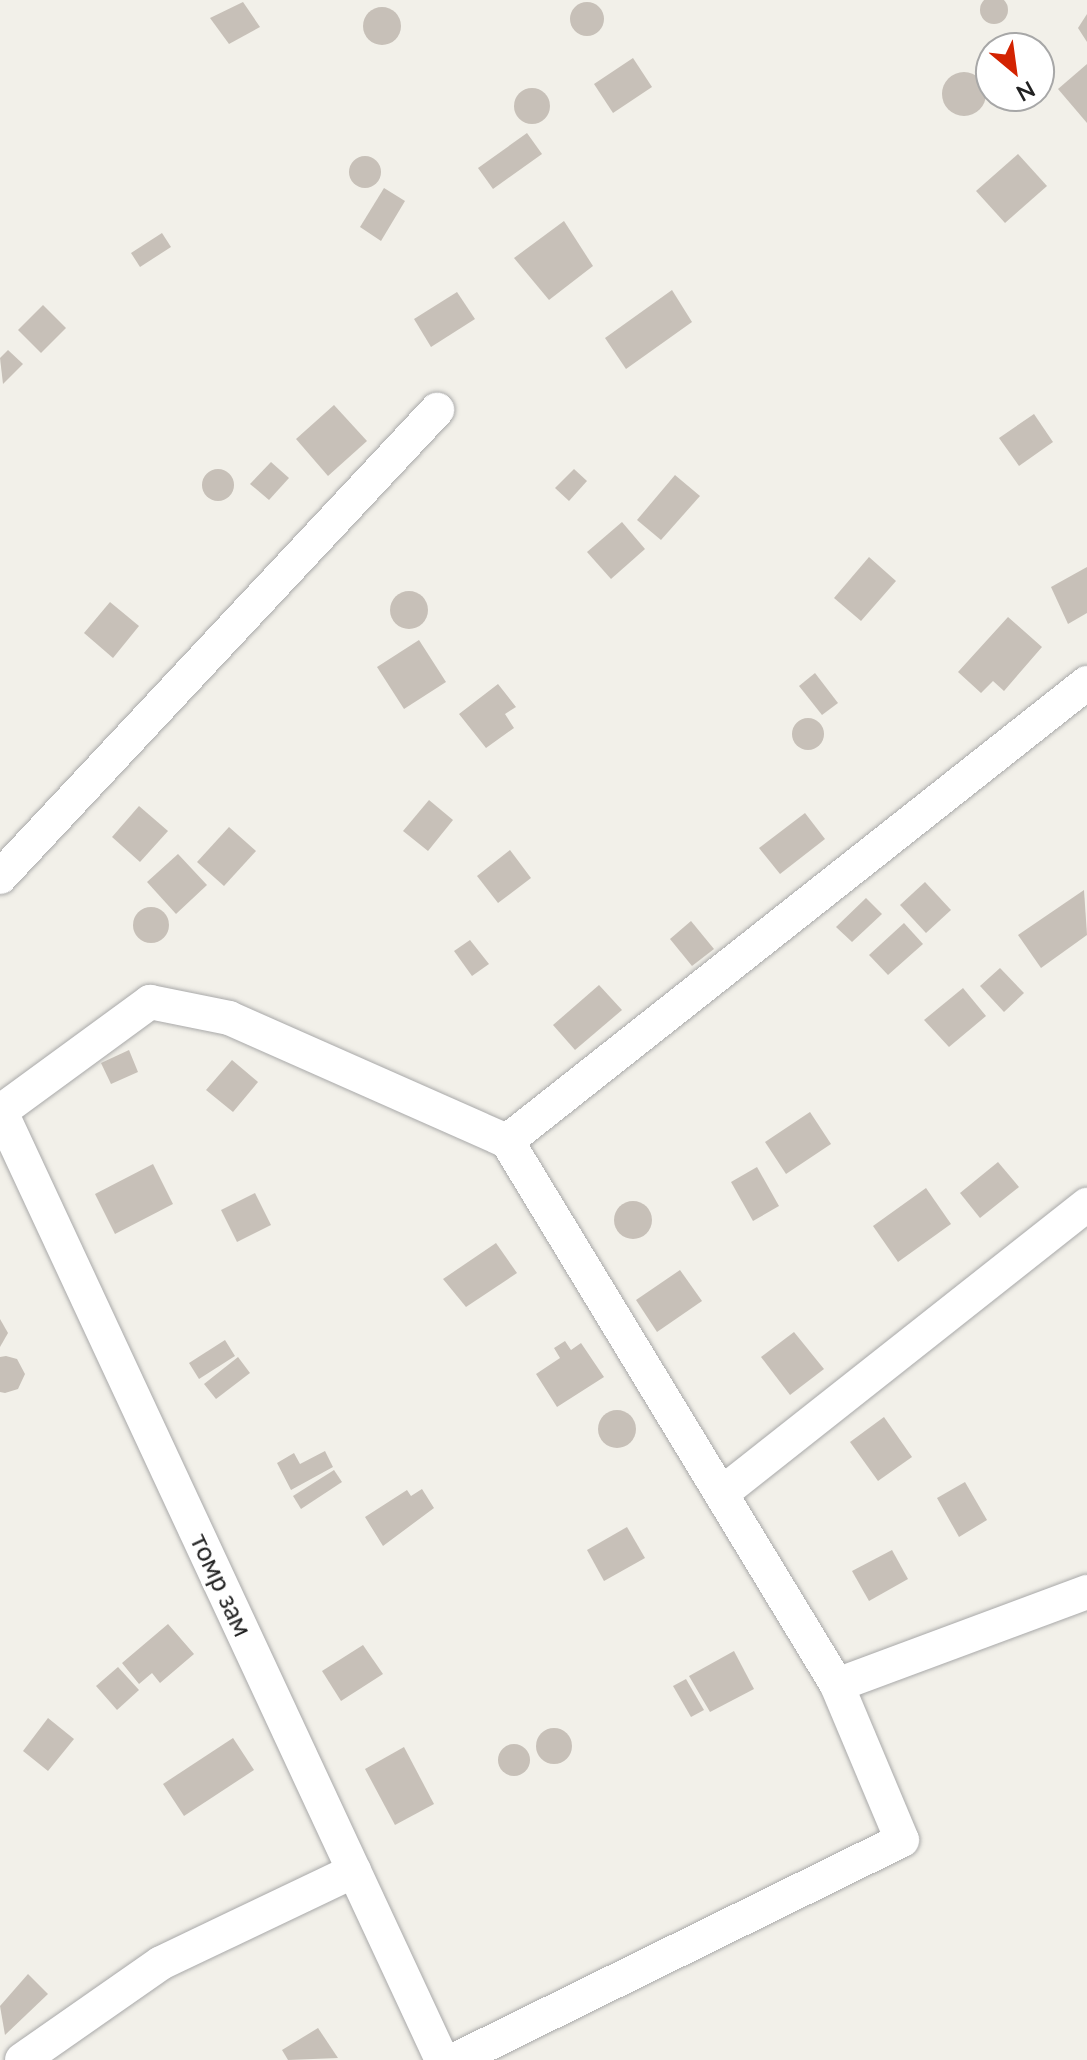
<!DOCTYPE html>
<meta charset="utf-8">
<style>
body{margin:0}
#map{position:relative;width:1087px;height:2060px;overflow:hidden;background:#f2f0e9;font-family:Lato,sans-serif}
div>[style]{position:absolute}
.building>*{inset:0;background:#c7c0b8}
.round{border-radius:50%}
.roads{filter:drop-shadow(0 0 2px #a9a9a9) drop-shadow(0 0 2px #a9a9a9)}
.street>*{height:34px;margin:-17px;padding:0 17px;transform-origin:17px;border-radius:17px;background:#fff}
span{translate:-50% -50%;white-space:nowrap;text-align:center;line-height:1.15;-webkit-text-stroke:6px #fff;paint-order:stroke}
.street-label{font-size:26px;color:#222}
.north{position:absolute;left:975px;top:32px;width:80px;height:80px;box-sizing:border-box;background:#fff;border:2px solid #a7a7a7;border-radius:50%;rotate:151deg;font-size:22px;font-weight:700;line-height:32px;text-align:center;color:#222}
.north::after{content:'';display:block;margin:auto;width:28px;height:36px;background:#d32301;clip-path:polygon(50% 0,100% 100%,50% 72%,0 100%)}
</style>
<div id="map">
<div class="building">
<i class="round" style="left:980px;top:-4px;width:28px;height:28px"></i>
<i style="clip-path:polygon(243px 2px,260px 27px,229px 44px,210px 18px)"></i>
<i class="round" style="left:570px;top:2px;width:34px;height:34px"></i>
<i class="round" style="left:363px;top:7px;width:38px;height:38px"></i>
<i style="clip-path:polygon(1087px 14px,1087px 42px,1078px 28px)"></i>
<i style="clip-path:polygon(633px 58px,652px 87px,613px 113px,594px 84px)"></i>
<i style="clip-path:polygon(1087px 64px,1087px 123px,1058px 89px)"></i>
<i class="round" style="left:942px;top:72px;width:44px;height:44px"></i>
<i class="round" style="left:514px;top:88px;width:36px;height:36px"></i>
<i style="clip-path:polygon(527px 133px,542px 154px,493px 189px,478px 168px)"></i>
<i style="clip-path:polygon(1018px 154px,1047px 186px,1005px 223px,976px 191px)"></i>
<i class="round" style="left:349px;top:156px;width:32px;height:32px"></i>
<i style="clip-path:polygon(384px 188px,405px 201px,381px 241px,360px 227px)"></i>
<i style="clip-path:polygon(564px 221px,593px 266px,549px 300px,514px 258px)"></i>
<i style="clip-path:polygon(162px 233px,171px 247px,140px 267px,131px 253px)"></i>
<i style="clip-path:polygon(672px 290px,692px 322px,626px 369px,605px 338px)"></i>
<i style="clip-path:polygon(457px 292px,475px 319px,431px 347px,414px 319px)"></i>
<i style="clip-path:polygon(43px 305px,66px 328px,41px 353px,18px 330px)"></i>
<i style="clip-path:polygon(8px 350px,23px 364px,3px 384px,0 358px)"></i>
<i style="clip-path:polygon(334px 405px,367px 441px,328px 476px,296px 439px)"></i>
<i style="clip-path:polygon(1034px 414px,1053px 442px,1019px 466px,999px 438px)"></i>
<i style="clip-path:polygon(271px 462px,289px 478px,269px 500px,250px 484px)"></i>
<i class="round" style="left:202px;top:469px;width:32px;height:32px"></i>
<i style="clip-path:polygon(574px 469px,587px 481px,569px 501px,555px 488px)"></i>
<i style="clip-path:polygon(675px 475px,700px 496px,661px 540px,637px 520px)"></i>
<i style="clip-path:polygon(622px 522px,645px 549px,611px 579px,587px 552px)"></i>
<i style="clip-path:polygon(869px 557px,896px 581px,861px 621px,834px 598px)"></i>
<i style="clip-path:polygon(1087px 567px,1087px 613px,1068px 624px,1051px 587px)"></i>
<i class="round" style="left:390px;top:591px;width:38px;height:38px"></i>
<i style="clip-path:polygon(110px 602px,139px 626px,113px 658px,84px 633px)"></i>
<i style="clip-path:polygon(1008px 617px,1042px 647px,1004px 691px,993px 681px,981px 693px,958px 672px)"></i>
<i style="clip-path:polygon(419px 640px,446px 682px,404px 709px,377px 667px)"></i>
<i style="clip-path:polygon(815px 673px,838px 703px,822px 715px,799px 686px)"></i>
<i style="clip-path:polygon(498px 684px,516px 707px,505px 714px,514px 728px,486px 748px,459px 714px)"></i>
<i class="round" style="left:792px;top:718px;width:32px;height:32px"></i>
<i style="clip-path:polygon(429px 800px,453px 820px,428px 851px,403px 831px)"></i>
<i style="clip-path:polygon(139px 806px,168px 831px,140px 862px,112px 837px)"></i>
<i style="clip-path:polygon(805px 813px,825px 839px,780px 874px,759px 848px)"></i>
<i style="clip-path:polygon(229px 827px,256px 851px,224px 886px,197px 862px)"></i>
<i style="clip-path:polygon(510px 850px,531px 878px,498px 903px,477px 876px)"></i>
<i style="clip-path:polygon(178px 854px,207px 885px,176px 914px,147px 882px)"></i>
<i style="clip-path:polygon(925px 882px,951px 910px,926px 933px,900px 905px)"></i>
<i style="clip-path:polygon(1084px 890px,1087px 935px,1041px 968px,1018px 935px)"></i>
<i style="clip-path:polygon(866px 898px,882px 914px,852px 942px,836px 927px)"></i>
<i class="round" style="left:133px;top:907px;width:36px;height:36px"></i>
<i style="clip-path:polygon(691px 921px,714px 949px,692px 966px,670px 939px)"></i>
<i style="clip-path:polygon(904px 923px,923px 944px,888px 975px,869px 955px)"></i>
<i style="clip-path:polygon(470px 940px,489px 964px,472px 976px,454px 951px)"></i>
<i style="clip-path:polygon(1000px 968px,1024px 993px,1004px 1012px,980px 986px)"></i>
<i style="clip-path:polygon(599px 985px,622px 1010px,575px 1050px,553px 1025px)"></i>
<i style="clip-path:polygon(963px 988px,986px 1016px,949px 1047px,924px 1020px)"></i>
<i style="clip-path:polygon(129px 1050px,138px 1072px,111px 1084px,101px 1063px)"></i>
<i style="clip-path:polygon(232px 1060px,258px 1082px,233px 1112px,206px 1090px)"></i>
<i style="clip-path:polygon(810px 1112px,831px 1144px,786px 1174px,765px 1142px)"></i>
<i style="clip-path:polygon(998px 1162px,1019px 1187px,980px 1218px,960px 1193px)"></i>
<i style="clip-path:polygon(153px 1164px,173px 1204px,115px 1234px,95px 1194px)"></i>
<i style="clip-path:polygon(757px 1167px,779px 1206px,753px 1221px,731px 1182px)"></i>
<i style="clip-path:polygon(926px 1188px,951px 1224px,898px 1262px,873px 1226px)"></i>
<i style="clip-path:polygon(255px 1193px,271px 1225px,237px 1242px,221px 1210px)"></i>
<i class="round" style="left:614px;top:1201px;width:38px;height:38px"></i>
<i style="clip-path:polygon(496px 1243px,517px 1273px,466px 1307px,443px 1279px)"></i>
<i style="clip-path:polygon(680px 1270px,702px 1301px,657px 1332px,636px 1300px)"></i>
<i style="clip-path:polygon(0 1319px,8px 1333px,0 1347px)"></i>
<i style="clip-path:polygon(794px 1332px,824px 1369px,790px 1395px,761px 1357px)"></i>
<i style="clip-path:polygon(225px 1340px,235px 1356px,199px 1379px,189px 1363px)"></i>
<i style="clip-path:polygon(565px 1341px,571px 1350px,581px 1343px,604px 1377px,557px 1407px,536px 1374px,560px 1358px,554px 1348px)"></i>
<i style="clip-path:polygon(6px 1356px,17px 1359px,25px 1374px,18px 1389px,5px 1393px,0 1392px,0 1357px)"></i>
<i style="clip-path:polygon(238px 1357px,250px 1373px,216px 1399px,204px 1384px)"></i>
<i class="round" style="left:598px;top:1410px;width:38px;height:38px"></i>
<i style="clip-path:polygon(884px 1417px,912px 1457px,878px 1481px,850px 1442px)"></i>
<i style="clip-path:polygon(325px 1451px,333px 1467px,291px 1490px,277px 1463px,294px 1453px,300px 1464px)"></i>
<i style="clip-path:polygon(334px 1470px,342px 1482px,301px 1509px,293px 1496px)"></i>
<i style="clip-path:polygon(965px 1482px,987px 1520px,959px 1537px,937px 1498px)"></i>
<i style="clip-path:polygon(422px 1489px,434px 1508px,383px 1546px,365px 1517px,407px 1490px,411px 1496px)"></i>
<i style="clip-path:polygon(627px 1527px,645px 1558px,604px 1581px,587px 1550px)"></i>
<i style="clip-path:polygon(892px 1550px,908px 1579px,869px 1601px,852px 1571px)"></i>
<i style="clip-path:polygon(168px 1624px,194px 1654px,160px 1683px,152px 1673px,139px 1684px,122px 1663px)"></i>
<i style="clip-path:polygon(363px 1645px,383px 1674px,341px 1701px,322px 1671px)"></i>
<i style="clip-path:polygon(734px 1651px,754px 1689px,710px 1712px,689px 1676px)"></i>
<i style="clip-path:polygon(118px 1667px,139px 1690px,117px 1710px,96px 1686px)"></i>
<i style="clip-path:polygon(686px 1679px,704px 1710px,691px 1717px,673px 1686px)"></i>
<i style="clip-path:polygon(48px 1718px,74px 1739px,48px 1771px,23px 1751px)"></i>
<i class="round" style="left:536px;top:1728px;width:36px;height:36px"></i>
<i style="clip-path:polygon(233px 1738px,254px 1770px,184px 1816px,163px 1784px)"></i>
<i class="round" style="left:498px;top:1744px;width:32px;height:32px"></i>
<i style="clip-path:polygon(404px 1747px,434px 1804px,395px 1825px,365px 1769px)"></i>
<i style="clip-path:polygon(28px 1974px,48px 1994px,5px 2035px,0 2006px)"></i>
<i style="clip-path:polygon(318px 2028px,338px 2058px,288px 2060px,282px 2050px)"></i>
</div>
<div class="roads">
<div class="street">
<i style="left:0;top:877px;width:640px;rotate:-46.9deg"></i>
<i style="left:0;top:1110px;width:1048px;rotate:65.05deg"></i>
<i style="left:1px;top:1111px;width:185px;rotate:-36.2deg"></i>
<i style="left:150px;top:1002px;width:81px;rotate:11.4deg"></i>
<i style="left:229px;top:1018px;width:304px;rotate:23.9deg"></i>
<i style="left:507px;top:1141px;width:739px;rotate:-38.3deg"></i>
<i style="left:722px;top:1493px;width:465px;rotate:-38.3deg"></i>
<i style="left:837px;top:1685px;width:267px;rotate:-20.4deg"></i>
<i style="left:22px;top:2060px;width:169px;rotate:-34.9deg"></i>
<i style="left:161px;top:1963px;width:214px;rotate:-25.5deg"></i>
<i style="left:455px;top:2060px;width:498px;rotate:-26.2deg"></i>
<i style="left:902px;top:1840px;width:168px;rotate:-112.8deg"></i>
<i style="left:837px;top:1685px;width:636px;rotate:-121.24deg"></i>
</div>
</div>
<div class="street-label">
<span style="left:221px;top:1585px;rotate:65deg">томр зам</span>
</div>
<div class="north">N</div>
</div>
